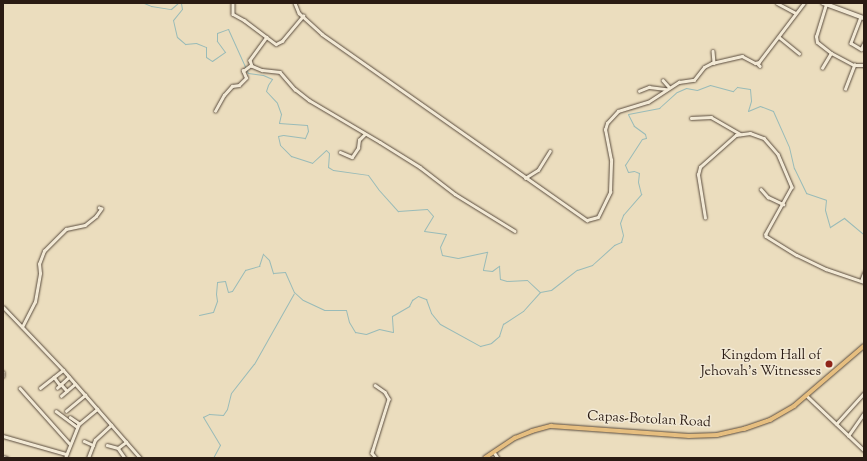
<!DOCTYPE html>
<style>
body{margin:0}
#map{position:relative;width:867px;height:461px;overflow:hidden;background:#ebddbe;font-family:"Sorts Mill Goudy",serif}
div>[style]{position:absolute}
.stream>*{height:1px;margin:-0.5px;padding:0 0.5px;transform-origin:0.5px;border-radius:0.5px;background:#99bbb8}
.roads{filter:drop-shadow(0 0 1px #5a4c3e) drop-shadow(0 0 1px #5a4c3e)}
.minor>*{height:2.5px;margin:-1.25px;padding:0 1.25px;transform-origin:1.25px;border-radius:1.25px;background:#f2e9d5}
.tertiary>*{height:3px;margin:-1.5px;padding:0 1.5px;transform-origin:1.5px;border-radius:1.5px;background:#f2e9d5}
.secondary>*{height:3.5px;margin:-1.75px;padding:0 1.75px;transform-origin:1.75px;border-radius:1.75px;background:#f2e9d5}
.primary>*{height:3.5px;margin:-1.75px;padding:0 1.75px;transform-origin:1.75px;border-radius:1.75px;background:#e6be7f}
.dots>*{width:11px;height:11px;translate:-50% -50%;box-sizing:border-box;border:2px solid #f2e9d5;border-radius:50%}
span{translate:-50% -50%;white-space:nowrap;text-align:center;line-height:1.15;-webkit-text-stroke:3px #f2e9d5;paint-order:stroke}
.poi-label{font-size:14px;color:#2a1b13}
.right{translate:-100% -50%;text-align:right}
.street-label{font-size:14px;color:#2a1b13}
.frame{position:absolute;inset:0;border:4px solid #2a1b13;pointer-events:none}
</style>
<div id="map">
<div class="stream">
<i style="left:144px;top:3px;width:8px;rotate:23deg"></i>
<i style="left:151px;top:6px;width:20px;rotate:9deg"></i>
<i style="left:171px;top:9px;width:9px;rotate:-41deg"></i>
<i style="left:181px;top:3px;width:6px;rotate:81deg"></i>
<i style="left:182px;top:9px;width:14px;rotate:129deg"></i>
<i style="left:173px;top:20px;width:17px;rotate:77deg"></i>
<i style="left:177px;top:37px;width:11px;rotate:41deg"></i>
<i style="left:185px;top:44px;width:11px;rotate:-5deg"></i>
<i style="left:196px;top:43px;width:11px;rotate:22deg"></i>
<i style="left:206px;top:47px;width:10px;rotate:90deg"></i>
<i style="left:206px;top:57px;width:7px;rotate:34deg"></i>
<i style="left:212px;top:61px;width:16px;rotate:-35deg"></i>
<i style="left:225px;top:52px;width:14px;rotate:-126deg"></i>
<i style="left:217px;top:41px;width:8px;rotate:-90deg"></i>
<i style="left:217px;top:33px;width:12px;rotate:-20deg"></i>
<i style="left:228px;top:29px;width:48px;rotate:65.6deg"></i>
<i style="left:248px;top:73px;width:15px;rotate:8deg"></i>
<i style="left:263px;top:75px;width:10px;rotate:24deg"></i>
<i style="left:272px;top:79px;width:7px;rotate:124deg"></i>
<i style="left:268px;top:85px;width:6px;rotate:108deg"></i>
<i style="left:266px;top:91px;width:16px;rotate:47deg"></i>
<i style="left:277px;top:103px;width:12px;rotate:70deg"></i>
<i style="left:281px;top:114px;width:9px;rotate:103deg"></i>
<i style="left:279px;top:123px;width:28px;rotate:4deg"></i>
<i style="left:307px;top:125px;width:6px;rotate:81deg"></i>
<i style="left:308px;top:131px;width:8px;rotate:113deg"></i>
<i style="left:305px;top:138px;width:22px;rotate:-172deg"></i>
<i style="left:283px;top:135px;width:5px;rotate:169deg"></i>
<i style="left:278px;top:136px;width:9px;rotate:77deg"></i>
<i style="left:280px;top:145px;width:16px;rotate:45deg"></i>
<i style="left:291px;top:156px;width:22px;rotate:18deg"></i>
<i style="left:312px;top:163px;width:19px;rotate:-43deg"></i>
<i style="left:326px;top:150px;width:4px;rotate:45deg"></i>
<i style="left:329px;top:153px;width:14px;rotate:94deg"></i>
<i style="left:328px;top:167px;width:6px;rotate:31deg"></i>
<i style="left:333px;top:170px;width:35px;rotate:8deg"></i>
<i style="left:368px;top:175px;width:17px;rotate:54deg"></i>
<i style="left:378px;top:189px;width:30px;rotate:48deg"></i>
<i style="left:398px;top:211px;width:29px;rotate:-4deg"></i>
<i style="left:427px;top:209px;width:9px;rotate:49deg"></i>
<i style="left:433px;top:216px;width:17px;rotate:121deg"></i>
<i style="left:424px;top:231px;width:22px;rotate:8deg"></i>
<i style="left:446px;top:234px;width:14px;rotate:115deg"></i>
<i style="left:440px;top:247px;width:8px;rotate:76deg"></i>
<i style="left:442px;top:255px;width:16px;rotate:11deg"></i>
<i style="left:458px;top:258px;width:30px;rotate:-12deg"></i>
<i style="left:487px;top:252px;width:18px;rotate:103deg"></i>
<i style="left:483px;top:270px;width:9px;rotate:6deg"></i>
<i style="left:492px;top:271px;width:9px;rotate:-36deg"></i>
<i style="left:499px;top:266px;width:13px;rotate:86deg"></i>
<i style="left:500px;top:279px;width:7px;rotate:16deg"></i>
<i style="left:507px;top:281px;width:20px;rotate:-3deg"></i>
<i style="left:527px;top:280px;width:18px;rotate:43deg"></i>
<i style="left:540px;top:292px;width:11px;rotate:-10deg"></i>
<i style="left:551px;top:290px;width:33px;rotate:-38deg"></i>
<i style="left:577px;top:270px;width:16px;rotate:-18deg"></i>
<i style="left:592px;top:265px;width:30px;rotate:-42deg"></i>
<i style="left:614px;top:245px;width:8px;rotate:-23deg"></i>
<i style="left:621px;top:242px;width:7px;rotate:-74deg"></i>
<i style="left:623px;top:235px;width:12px;rotate:-104deg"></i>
<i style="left:620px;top:223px;width:9px;rotate:-69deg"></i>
<i style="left:623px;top:215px;width:28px;rotate:-49deg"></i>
<i style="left:641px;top:194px;width:12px;rotate:-104deg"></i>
<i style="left:638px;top:182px;width:9px;rotate:-84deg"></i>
<i style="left:639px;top:173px;width:5px;rotate:-158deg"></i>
<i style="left:634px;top:171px;width:6px;rotate:171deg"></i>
<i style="left:628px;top:172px;width:8px;rotate:-113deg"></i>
<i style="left:625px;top:165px;width:31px;rotate:-57deg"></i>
<i style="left:642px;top:139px;width:4px;rotate:-14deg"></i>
<i style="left:646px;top:138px;width:4px;rotate:-104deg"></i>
<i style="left:645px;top:134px;width:14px;rotate:-144deg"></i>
<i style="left:634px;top:126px;width:13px;rotate:-117deg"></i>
<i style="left:628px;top:114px;width:32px;rotate:-11deg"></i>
<i style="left:659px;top:108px;width:24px;rotate:-42deg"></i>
<i style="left:677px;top:92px;width:10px;rotate:-24deg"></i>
<i style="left:686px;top:88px;width:11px;rotate:10deg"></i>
<i style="left:697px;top:90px;width:14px;rotate:-21deg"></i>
<i style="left:710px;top:85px;width:24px;rotate:15deg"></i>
<i style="left:733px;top:91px;width:6px;rotate:-45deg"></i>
<i style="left:737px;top:87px;width:13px;rotate:9deg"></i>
<i style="left:750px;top:89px;width:12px;rotate:85deg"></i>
<i style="left:751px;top:101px;width:10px;rotate:107deg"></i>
<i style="left:748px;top:111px;width:13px;rotate:-23deg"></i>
<i style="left:760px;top:106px;width:14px;rotate:21deg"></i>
<i style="left:773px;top:111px;width:39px;rotate:66deg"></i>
<i style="left:789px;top:147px;width:22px;rotate:77deg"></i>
<i style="left:794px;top:168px;width:28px;rotate:64deg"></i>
<i style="left:806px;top:193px;width:21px;rotate:19deg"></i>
<i style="left:826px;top:200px;width:10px;rotate:96deg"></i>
<i style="left:825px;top:210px;width:18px;rotate:74deg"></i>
<i style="left:830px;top:227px;width:17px;rotate:-33deg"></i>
<i style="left:844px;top:218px;width:26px;rotate:40deg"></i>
<i style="left:199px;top:315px;width:14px;rotate:-12deg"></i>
<i style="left:213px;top:312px;width:12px;rotate:-70deg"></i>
<i style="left:217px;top:301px;width:7px;rotate:-98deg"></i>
<i style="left:216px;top:294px;width:12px;rotate:-85deg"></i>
<i style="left:217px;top:282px;width:8px;rotate:-7deg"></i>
<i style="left:225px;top:281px;width:11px;rotate:75deg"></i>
<i style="left:228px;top:292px;width:4px;rotate:-14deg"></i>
<i style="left:232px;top:291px;width:25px;rotate:-58deg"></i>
<i style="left:245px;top:270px;width:15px;rotate:-16deg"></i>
<i style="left:259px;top:266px;width:13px;rotate:-72deg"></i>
<i style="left:263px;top:254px;width:8px;rotate:45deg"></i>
<i style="left:269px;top:260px;width:14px;rotate:73deg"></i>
<i style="left:273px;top:273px;width:12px;rotate:-5deg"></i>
<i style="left:285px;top:272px;width:22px;rotate:66deg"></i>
<i style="left:294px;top:292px;width:12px;rotate:42deg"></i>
<i style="left:303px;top:300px;width:23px;rotate:25deg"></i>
<i style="left:324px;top:310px;width:22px"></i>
<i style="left:346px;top:310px;width:12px;rotate:76deg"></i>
<i style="left:349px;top:322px;width:12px;rotate:59deg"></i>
<i style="left:355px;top:332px;width:11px;rotate:10deg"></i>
<i style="left:366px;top:334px;width:14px;rotate:-21deg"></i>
<i style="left:379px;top:329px;width:14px;rotate:12deg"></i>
<i style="left:393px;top:332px;width:16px;rotate:-94deg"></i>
<i style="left:392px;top:316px;width:20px;rotate:-30deg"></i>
<i style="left:409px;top:306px;width:7px;rotate:-63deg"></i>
<i style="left:412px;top:300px;width:7px;rotate:-34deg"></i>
<i style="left:418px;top:296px;width:9px;rotate:21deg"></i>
<i style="left:426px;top:299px;width:15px;rotate:70deg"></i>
<i style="left:431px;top:313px;width:14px;rotate:51deg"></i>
<i style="left:440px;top:324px;width:46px;rotate:28.8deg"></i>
<i style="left:480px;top:346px;width:11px;rotate:-15deg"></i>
<i style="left:491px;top:343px;width:11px;rotate:-41deg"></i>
<i style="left:499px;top:336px;width:13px;rotate:-72deg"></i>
<i style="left:503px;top:324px;width:24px;rotate:-33deg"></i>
<i style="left:523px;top:311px;width:25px;rotate:-48deg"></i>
<i style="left:213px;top:458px;width:15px;rotate:-62deg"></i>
<i style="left:220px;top:445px;width:33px;rotate:-121deg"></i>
<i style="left:203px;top:417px;width:7px;rotate:-27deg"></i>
<i style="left:209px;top:414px;width:14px;rotate:4deg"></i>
<i style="left:223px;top:415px;width:7px;rotate:-56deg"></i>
<i style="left:227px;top:409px;width:16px;rotate:-76deg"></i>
<i style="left:231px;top:393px;width:37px;rotate:-52deg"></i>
<i style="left:254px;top:364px;width:81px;rotate:-60.6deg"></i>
</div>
<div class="roads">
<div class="minor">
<i style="left:233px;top:3px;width:11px;rotate:90deg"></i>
<i style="left:233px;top:14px;width:13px;rotate:29deg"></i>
<i style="left:244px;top:20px;width:40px;rotate:37deg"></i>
<i style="left:276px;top:44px;width:7px;rotate:-27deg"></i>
<i style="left:282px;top:41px;width:33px;rotate:-50deg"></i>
<i style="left:295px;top:3px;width:11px;rotate:68deg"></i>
<i style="left:299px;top:13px;width:31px;rotate:42deg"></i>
<i style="left:322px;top:34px;width:324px;rotate:35.1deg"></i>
<i style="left:587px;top:220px;width:11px;rotate:-15deg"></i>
<i style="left:598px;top:217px;width:28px;rotate:-64deg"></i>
<i style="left:610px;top:192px;width:32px;rotate:-88deg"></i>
<i style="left:611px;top:160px;width:31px;rotate:-101deg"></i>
<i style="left:605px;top:130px;width:7px;rotate:-74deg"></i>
<i style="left:607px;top:123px;width:16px;rotate:-47deg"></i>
<i style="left:618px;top:111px;width:31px;rotate:-17deg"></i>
<i style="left:648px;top:102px;width:37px;rotate:-33deg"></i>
<i style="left:679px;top:82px;width:15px;rotate:-8deg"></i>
<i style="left:694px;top:80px;width:16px;rotate:-52deg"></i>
<i style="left:704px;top:67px;width:9px;rotate:-27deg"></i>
<i style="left:712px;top:63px;width:31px;rotate:-13deg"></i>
<i style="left:742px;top:56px;width:15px;rotate:28deg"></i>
<i style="left:755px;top:63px;width:4px;rotate:-14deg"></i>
<i style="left:759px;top:62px;width:74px;rotate:-52.7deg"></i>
<i style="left:777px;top:3px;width:21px;rotate:28deg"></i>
<i style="left:861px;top:17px;width:28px;rotate:111deg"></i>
<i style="left:851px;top:43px;width:12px;rotate:31deg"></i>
<i style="left:861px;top:49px;width:7px;rotate:-63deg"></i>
<i style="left:267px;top:37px;width:29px;rotate:126deg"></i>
<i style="left:250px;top:60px;width:6px;rotate:72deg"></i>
<i style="left:252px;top:66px;width:11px;rotate:22deg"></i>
<i style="left:262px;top:70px;width:18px;rotate:6deg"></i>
<i style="left:280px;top:72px;width:23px;rotate:49deg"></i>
<i style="left:295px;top:89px;width:18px;rotate:38deg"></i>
<i style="left:309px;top:100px;width:82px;rotate:30.6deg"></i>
<i style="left:380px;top:142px;width:47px;rotate:32deg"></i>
<i style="left:420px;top:167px;width:44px;rotate:37.6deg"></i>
<i style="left:455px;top:194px;width:70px;rotate:31.7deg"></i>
<i style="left:779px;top:37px;width:26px;rotate:39deg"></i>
<i style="left:713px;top:51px;width:12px;rotate:85deg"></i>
<i style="left:757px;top:63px;width:4px;rotate:45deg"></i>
<i style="left:822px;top:68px;width:17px;rotate:-59deg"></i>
<i style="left:663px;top:80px;width:9px;rotate:49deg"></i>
<i style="left:845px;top:89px;width:26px;rotate:-69deg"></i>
<i style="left:639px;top:91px;width:11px;rotate:-22deg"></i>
<i style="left:649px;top:87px;width:17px;rotate:7deg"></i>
<i style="left:215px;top:111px;width:18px;rotate:-61deg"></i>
<i style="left:224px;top:95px;width:12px;rotate:-48deg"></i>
<i style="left:232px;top:86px;width:7px;rotate:-8deg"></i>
<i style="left:239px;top:85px;width:10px;rotate:-45deg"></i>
<i style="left:246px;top:78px;width:8px;rotate:-113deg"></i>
<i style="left:243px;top:71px;width:10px;rotate:-37deg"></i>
<i style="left:691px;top:118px;width:20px;rotate:-3deg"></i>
<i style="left:711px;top:117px;width:34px;rotate:30deg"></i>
<i style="left:340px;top:152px;width:13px;rotate:23deg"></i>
<i style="left:352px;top:157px;width:11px;rotate:-56deg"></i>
<i style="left:358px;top:148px;width:8px;rotate:-83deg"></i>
<i style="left:359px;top:140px;width:8px;rotate:-45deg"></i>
<i style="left:525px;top:178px;width:15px;rotate:-32deg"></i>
<i style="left:538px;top:170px;width:22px;rotate:-58deg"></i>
<i style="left:761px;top:189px;width:11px;rotate:49deg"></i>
<i style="left:768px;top:197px;width:17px;rotate:25deg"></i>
<i style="left:705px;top:218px;width:44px;rotate:-99.2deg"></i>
<i style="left:698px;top:175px;width:8px;rotate:-76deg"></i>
<i style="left:700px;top:167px;width:48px;rotate:-41.6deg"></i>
<i style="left:736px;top:135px;width:14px;rotate:-8deg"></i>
<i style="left:750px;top:133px;width:15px;rotate:20deg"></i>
<i style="left:764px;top:138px;width:21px;rotate:49deg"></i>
<i style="left:778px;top:154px;width:36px;rotate:67deg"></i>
<i style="left:792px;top:187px;width:54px;rotate:119deg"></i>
<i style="left:766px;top:234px;width:2px;rotate:90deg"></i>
<i style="left:766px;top:236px;width:36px;rotate:32deg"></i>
<i style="left:797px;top:255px;width:32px;rotate:26deg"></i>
<i style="left:826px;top:269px;width:40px;rotate:18.9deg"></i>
<i style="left:861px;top:281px;width:9px;rotate:-69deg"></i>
<i style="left:22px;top:327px;width:28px;rotate:-63deg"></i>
<i style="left:35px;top:302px;width:29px;rotate:-80deg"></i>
<i style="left:40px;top:273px;width:9px;rotate:-96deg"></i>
<i style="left:39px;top:264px;width:14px;rotate:-69deg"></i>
<i style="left:44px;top:251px;width:31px;rotate:-45deg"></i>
<i style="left:66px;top:229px;width:19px;rotate:-12deg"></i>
<i style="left:85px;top:225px;width:14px;rotate:-39deg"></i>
<i style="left:96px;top:216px;width:9px;rotate:-54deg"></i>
<i style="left:101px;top:209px;width:2px;rotate:-153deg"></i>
<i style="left:3px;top:372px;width:4px;rotate:90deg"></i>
<i style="left:54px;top:377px;width:10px;rotate:53deg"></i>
<i style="left:61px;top:384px;width:9px;rotate:49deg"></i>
<i style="left:375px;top:385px;width:12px;rotate:35deg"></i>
<i style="left:385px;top:392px;width:8px;rotate:60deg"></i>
<i style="left:389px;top:399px;width:53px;rotate:107.4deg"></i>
<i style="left:373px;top:450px;width:3px;rotate:108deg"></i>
<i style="left:372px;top:453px;width:6px;rotate:51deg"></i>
<i style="left:20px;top:388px;width:75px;rotate:48.2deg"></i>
<i style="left:40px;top:388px;width:29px;rotate:-38deg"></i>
<i style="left:57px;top:388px;width:16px;rotate:-43deg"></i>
<i style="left:61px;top:396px;width:18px;rotate:-41deg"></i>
<i style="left:807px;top:396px;width:79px;rotate:43.5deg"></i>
<i style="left:56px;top:411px;width:26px;rotate:37deg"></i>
<i style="left:66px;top:411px;width:25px;rotate:-40deg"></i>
<i style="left:70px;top:417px;width:11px;rotate:34deg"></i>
<i style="left:836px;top:424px;width:42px;rotate:-47.9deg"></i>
<i style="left:3px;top:436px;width:66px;rotate:15.9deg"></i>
<i style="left:848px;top:436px;width:28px;rotate:-55deg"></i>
<i style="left:84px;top:441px;width:10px;rotate:24deg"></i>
<i style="left:107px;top:445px;width:11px;rotate:15deg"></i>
<i style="left:118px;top:448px;width:10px;rotate:-37deg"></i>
<i style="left:118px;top:448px;width:12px;rotate:55deg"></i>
<i style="left:494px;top:452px;width:7px;rotate:56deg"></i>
<i style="left:3px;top:457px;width:4px;rotate:14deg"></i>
<i style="left:65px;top:458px;width:35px;rotate:-68deg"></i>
<i style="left:78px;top:425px;width:25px;rotate:-40deg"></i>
<i style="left:88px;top:458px;width:19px;rotate:-69deg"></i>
<i style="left:95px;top:440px;width:22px;rotate:-43deg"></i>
</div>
<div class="tertiary">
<i style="left:826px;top:4px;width:34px;rotate:107deg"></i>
<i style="left:816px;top:36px;width:6px;rotate:81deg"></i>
<i style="left:817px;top:42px;width:18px;rotate:38deg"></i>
<i style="left:831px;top:53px;width:26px;rotate:28deg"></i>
<i style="left:854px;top:65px;width:10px"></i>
<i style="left:3px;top:307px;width:87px;rotate:46.4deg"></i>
<i style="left:63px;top:370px;width:117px;rotate:48.8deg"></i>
</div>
<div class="secondary">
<i style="left:823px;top:3px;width:44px;rotate:20.1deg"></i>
</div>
<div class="primary">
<i style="left:485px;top:458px;width:36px;rotate:-34deg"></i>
<i style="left:515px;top:438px;width:18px;rotate:-22deg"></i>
<i style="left:532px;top:431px;width:20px;rotate:-15deg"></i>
<i style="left:551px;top:426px;width:138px;rotate:4.1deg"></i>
<i style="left:689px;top:436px;width:28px;rotate:-2deg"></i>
<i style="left:717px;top:435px;width:28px;rotate:-13deg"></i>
<i style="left:744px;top:429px;width:28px;rotate:-19deg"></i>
<i style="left:770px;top:420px;width:28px;rotate:-30deg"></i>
<i style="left:794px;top:406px;width:92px;rotate:-40.6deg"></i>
</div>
</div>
<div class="dots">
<i style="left:829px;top:364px;background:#8f2418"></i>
</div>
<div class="poi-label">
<span class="right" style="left:821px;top:364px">Kingdom Hall of<br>Jehovah's Witnesses</span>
</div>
<div class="street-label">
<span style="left:649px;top:420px;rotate:3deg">Capas-Botolan Road</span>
</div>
<div class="frame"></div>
</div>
